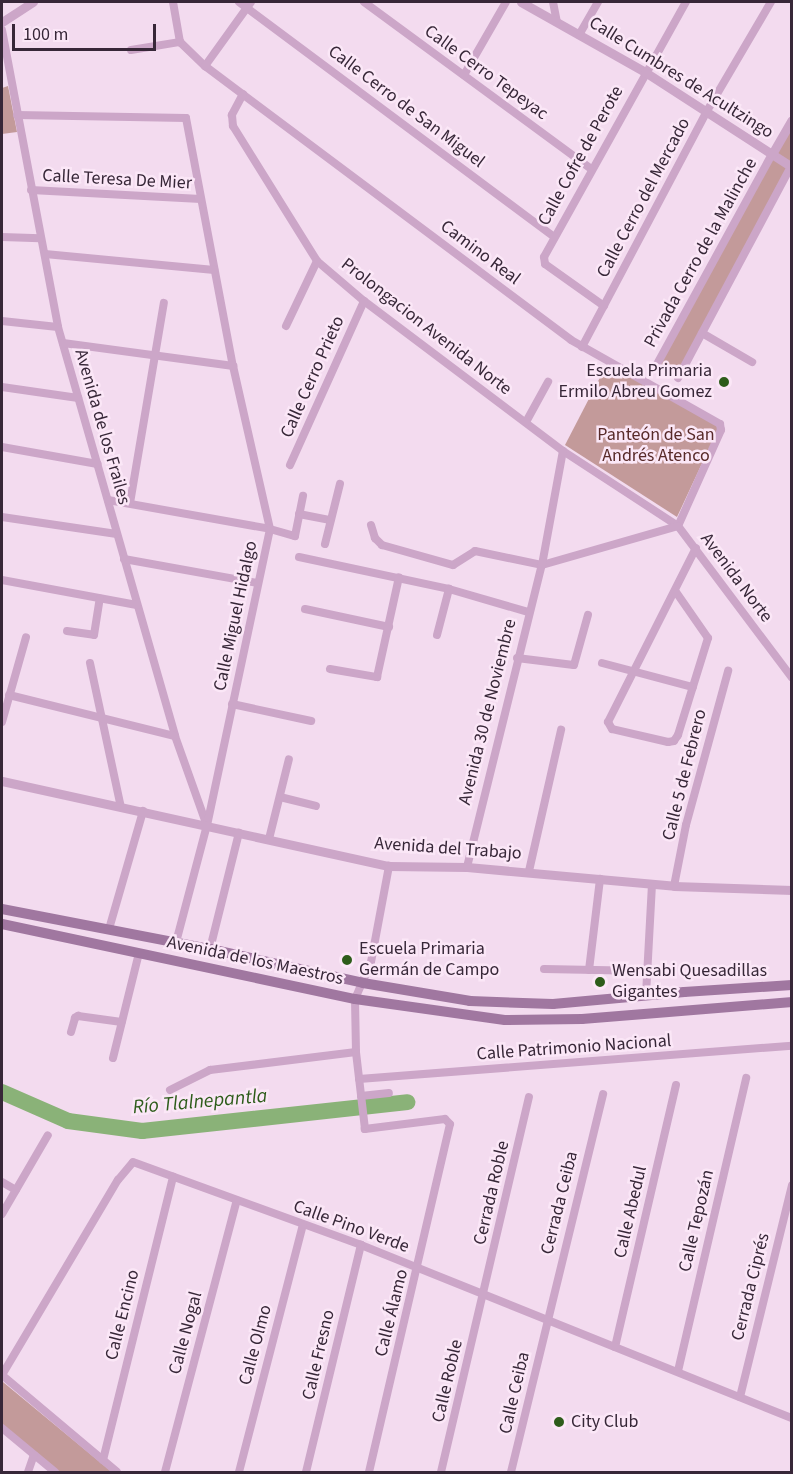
<!DOCTYPE html>
<meta charset="utf-8">
<style>
body{margin:0}
#map{position:relative;width:793px;height:1474px;overflow:hidden;background:#f3dbef;font-family:"Source Sans 3",sans-serif}
div>[style]{position:absolute}
.green>*{inset:0;background:#c39a9a}
.river>*{height:16px;margin:-8px;padding:0 8px;transform-origin:8px;border-radius:8px;background:#8ab278}
.minor>*{height:8px;margin:-4px;padding:0 4px;transform-origin:4px;border-radius:4px;background:#cca6c8}
.tertiary>*{height:9px;margin:-4.5px;padding:0 4.5px;transform-origin:4.5px;border-radius:4.5px;background:#cca6c8}
.secondary>*{height:10px;margin:-5px;padding:0 5px;transform-origin:5px;border-radius:5px;background:#a077a0}
.dots>*{width:16px;height:16px;translate:-50% -50%;box-sizing:border-box;border:3px solid #fbe7f7;border-radius:50%}
span{translate:-50% -50%;white-space:nowrap;text-align:center;line-height:1.15;-webkit-text-stroke:5px #fbe7f7;paint-order:stroke}
.street-label{font-size:18px;color:#372738}
.poi-label{font-size:18px;color:#372738}
.right{translate:-100% -50%;text-align:right}
.left{translate:0 -50%;text-align:left}
.park-label{font-size:18px;color:#582a29}
.water-label{font-size:20px;color:#2d5c1a;font-style:italic}
.frame{position:absolute;inset:0;border:3px solid #372738;pointer-events:none}
.scale{position:absolute;left:12px;top:24px;width:144px;height:27px;box-sizing:border-box;border:3px solid #372738;border-top:0;padding-left:8px;font-size:18px;line-height:21px;white-space:nowrap;color:#372738;-webkit-text-stroke:4px #fbe7f7;paint-order:stroke}
</style>
<div id="map">
<div class="green">
<i style="clip-path:polygon(8px 86px,17px 132px,2px 134px,2px 88px)"></i>
<i style="clip-path:polygon(791px 120px,791px 166px,678px 378px,656px 366px)"></i>
<i style="clip-path:polygon(608px 362px,719px 427px,677px 517px,565px 445px)"></i>
<i style="clip-path:polygon(3px 1382px,112px 1472px,59px 1472px,2px 1424px)"></i>
</div>
<div class="river">
<i style="left:2px;top:1092px;width:72px;rotate:23.7deg"></i>
<i style="left:68px;top:1121px;width:75px;rotate:7.7deg"></i>
<i style="left:142px;top:1131px;width:267px;rotate:-6.2deg"></i>
</div>
<div class="minor">
<i style="left:173px;top:2px;width:41px;rotate:80.1deg"></i>
<i style="left:180px;top:42px;width:35px;rotate:44deg"></i>
<i style="left:205px;top:66px;width:457px;rotate:36.8deg"></i>
<i style="left:571px;top:340px;width:171px;rotate:29.4deg"></i>
<i style="left:720px;top:424px;width:6px;rotate:81deg"></i>
<i style="left:721px;top:430px;width:105px;rotate:114.1deg"></i>
<i style="left:239px;top:2px;width:393px;rotate:36.7deg"></i>
<i style="left:364px;top:2px;width:282px;rotate:36.3deg"></i>
<i style="left:553px;top:2px;width:20px;rotate:79deg"></i>
<i style="left:2px;top:30px;width:302px;rotate:79.3deg"></i>
<i style="left:58px;top:327px;width:425px;rotate:74deg"></i>
<i style="left:175px;top:736px;width:92px;rotate:70.4deg"></i>
<i style="left:579px;top:35px;width:38px;rotate:-60deg"></i>
<i style="left:131px;top:50px;width:50px;rotate:-9.3deg"></i>
<i style="left:205px;top:66px;width:79px;rotate:-54.3deg"></i>
<i style="left:464px;top:75px;width:84px;rotate:-60.1deg"></i>
<i style="left:243px;top:94px;width:24px;rotate:118deg"></i>
<i style="left:232px;top:115px;width:11px;rotate:85deg"></i>
<i style="left:233px;top:126px;width:159px;rotate:58.1deg"></i>
<i style="left:317px;top:261px;width:62px;rotate:40.4deg"></i>
<i style="left:364px;top:301px;width:249px;rotate:37deg"></i>
<i style="left:563px;top:451px;width:137px;rotate:33.1deg"></i>
<i style="left:678px;top:526px;width:190px;rotate:53.1deg"></i>
<i style="left:17px;top:115px;width:169px;rotate:1deg"></i>
<i style="left:186px;top:118px;width:252px;rotate:79.3deg"></i>
<i style="left:233px;top:366px;width:167px;rotate:77.2deg"></i>
<i style="left:270px;top:529px;width:303px;rotate:102deg"></i>
<i style="left:207px;top:825px;width:121px;rotate:104.8deg"></i>
<i style="left:31px;top:190px;width:170px;rotate:3deg"></i>
<i style="left:2px;top:237px;width:38px;rotate:2deg"></i>
<i style="left:45px;top:254px;width:170px;rotate:5.4deg"></i>
<i style="left:604px;top:306px;width:72px;rotate:-144.6deg"></i>
<i style="left:545px;top:264px;width:7px;rotate:-98deg"></i>
<i style="left:544px;top:257px;width:292px;rotate:-60.9deg"></i>
<i style="left:2px;top:321px;width:56px;rotate:6.1deg"></i>
<i style="left:286px;top:326px;width:72px;rotate:-64.5deg"></i>
<i style="left:702px;top:333px;width:58px;rotate:30.1deg"></i>
<i style="left:63px;top:343px;width:172px;rotate:7.7deg"></i>
<i style="left:582px;top:347px;width:267px;rotate:-62.1deg"></i>
<i style="left:707px;top:111px;width:126px;rotate:-59.6deg"></i>
<i style="left:656px;top:366px;width:242px;rotate:-61.3deg"></i>
<i style="left:678px;top:378px;width:240px;rotate:-61.9deg"></i>
<i style="left:2px;top:387px;width:77px;rotate:8.2deg"></i>
<i style="left:526px;top:422px;width:46px;rotate:-61.2deg"></i>
<i style="left:2px;top:447px;width:97px;rotate:10.1deg"></i>
<i style="left:290px;top:465px;width:180px;rotate:-65.7deg"></i>
<i style="left:108px;top:500px;width:165px;rotate:10.1deg"></i>
<i style="left:270px;top:529px;width:26px;rotate:16deg"></i>
<i style="left:295px;top:536px;width:41px;rotate:-78.7deg"></i>
<i style="left:130px;top:503px;width:203px;rotate:-80.4deg"></i>
<i style="left:299px;top:514px;width:32px;rotate:11deg"></i>
<i style="left:2px;top:517px;width:116px;rotate:8.4deg"></i>
<i style="left:371px;top:525px;width:14px;rotate:73deg"></i>
<i style="left:375px;top:538px;width:10px;rotate:45deg"></i>
<i style="left:382px;top:545px;width:74px;rotate:15.7deg"></i>
<i style="left:453px;top:565px;width:26px;rotate:-32deg"></i>
<i style="left:475px;top:551px;width:68px;rotate:11.8deg"></i>
<i style="left:542px;top:565px;width:141px;rotate:-16deg"></i>
<i style="left:325px;top:544px;width:62px;rotate:-76deg"></i>
<i style="left:299px;top:557px;width:153px;rotate:12deg"></i>
<i style="left:449px;top:589px;width:82px;rotate:16.2deg"></i>
<i style="left:124px;top:559px;width:136px;rotate:10.2deg"></i>
<i style="left:2px;top:580px;width:137px;rotate:10.5deg"></i>
<i style="left:676px;top:592px;width:56px;rotate:55.2deg"></i>
<i style="left:708px;top:638px;width:102px;rotate:107.2deg"></i>
<i style="left:678px;top:735px;width:7px;rotate:124deg"></i>
<i style="left:674px;top:741px;width:6px;rotate:171deg"></i>
<i style="left:668px;top:742px;width:57px;rotate:-166.9deg"></i>
<i style="left:612px;top:729px;width:8px;rotate:-120deg"></i>
<i style="left:608px;top:722px;width:195px;rotate:-63.2deg"></i>
<i style="left:305px;top:609px;width:86px;rotate:12.1deg"></i>
<i style="left:67px;top:631px;width:27px;rotate:8deg"></i>
<i style="left:94px;top:635px;width:37px;rotate:-81deg"></i>
<i style="left:437px;top:635px;width:48px;rotate:-75.4deg"></i>
<i style="left:517px;top:658px;width:57px;rotate:7deg"></i>
<i style="left:574px;top:665px;width:52px;rotate:-74.4deg"></i>
<i style="left:90px;top:663px;width:147px;rotate:77.9deg"></i>
<i style="left:602px;top:663px;width:94px;rotate:14.8deg"></i>
<i style="left:330px;top:669px;width:48px;rotate:9.7deg"></i>
<i style="left:377px;top:677px;width:102px;rotate:-77.6deg"></i>
<i style="left:9px;top:695px;width:171px;rotate:13.9deg"></i>
<i style="left:232px;top:704px;width:81px;rotate:12.1deg"></i>
<i style="left:2px;top:722px;width:88px;rotate:-74.2deg"></i>
<i style="left:280px;top:797px;width:37px;rotate:14deg"></i>
<i style="left:269px;top:839px;width:82px;rotate:-76deg"></i>
<i style="left:467px;top:867px;width:311px;rotate:-76.1deg"></i>
<i style="left:542px;top:565px;width:116px;rotate:-79.6deg"></i>
<i style="left:529px;top:871px;width:145px;rotate:-77.2deg"></i>
<i style="left:674px;top:886px;width:62px;rotate:-78.9deg"></i>
<i style="left:686px;top:825px;width:160px;rotate:-74.7deg"></i>
<i style="left:109px;top:929px;width:123px;rotate:-73.9deg"></i>
<i style="left:210px;top:949px;width:120px;rotate:-76deg"></i>
<i style="left:544px;top:969px;width:103px;rotate:1.1deg"></i>
<i style="left:589px;top:970px;width:92px;rotate:-83.1deg"></i>
<i style="left:646px;top:995px;width:111px;rotate:-86.9deg"></i>
<i style="left:71px;top:1032px;width:15px;rotate:-74deg"></i>
<i style="left:75px;top:1018px;width:4px;rotate:-34deg"></i>
<i style="left:78px;top:1016px;width:44px;rotate:7.8deg"></i>
<i style="left:113px;top:1058px;width:108px;rotate:-76.1deg"></i>
<i style="left:359px;top:1079px;width:434px;rotate:-4.4deg"></i>
<i style="left:170px;top:1090px;width:45px;rotate:-26.6deg"></i>
<i style="left:210px;top:1070px;width:147px;rotate:-7deg"></i>
<i style="left:361px;top:1096px;width:28px;rotate:-6deg"></i>
<i style="left:2px;top:1182px;width:16px;rotate:30deg"></i>
<i style="left:2px;top:1214px;width:91px;rotate:-59.8deg"></i>
<i style="left:615px;top:1347px;width:269px;rotate:-76.9deg"></i>
<i style="left:678px;top:1371px;width:301px;rotate:-76.9deg"></i>
<i style="left:2px;top:1375px;width:227px;rotate:-59.3deg"></i>
<i style="left:118px;top:1180px;width:23px;rotate:-50deg"></i>
<i style="left:133px;top:1162px;width:243px;rotate:20deg"></i>
<i style="left:361px;top:1245px;width:464px;rotate:21.9deg"></i>
<i style="left:2px;top:1375px;width:150px;rotate:40.1deg"></i>
<i style="left:740px;top:1397px;width:218px;rotate:-76.2deg"></i>
<i style="left:2px;top:1428px;width:69px;rotate:39.7deg"></i>
<i style="left:103px;top:1460px;width:292px;rotate:-76.1deg"></i>
<i style="left:28px;top:1472px;width:18px;rotate:-71deg"></i>
<i style="left:165px;top:1472px;width:281px;rotate:-75.2deg"></i>
<i style="left:239px;top:1472px;width:255px;rotate:-75.5deg"></i>
<i style="left:306px;top:1472px;width:234px;rotate:-76.4deg"></i>
<i style="left:369px;top:1472px;width:357px;rotate:-76.9deg"></i>
<i style="left:450px;top:1124px;width:7px;rotate:-135deg"></i>
<i style="left:445px;top:1119px;width:81px;rotate:172.9deg"></i>
<i style="left:365px;top:1129px;width:78px;rotate:-96.7deg"></i>
<i style="left:356px;top:1052px;width:53px;rotate:-91.1deg"></i>
<i style="left:355px;top:999px;width:40px;rotate:-66.6deg"></i>
<i style="left:371px;top:962px;width:98px;rotate:-79.4deg"></i>
<i style="left:441px;top:1472px;width:385px;rotate:-76.8deg"></i>
<i style="left:511px;top:1472px;width:389px;rotate:-76.3deg"></i>
</div>
<div class="tertiary">
<i style="left:521px;top:2px;width:142px;rotate:29.4deg"></i>
<i style="left:645px;top:72px;width:175px;rotate:32.9deg"></i>
<i style="left:2px;top:22px;width:37px;rotate:-33deg"></i>
<i style="left:772px;top:154px;width:39px;rotate:-60deg"></i>
<i style="left:2px;top:781px;width:396px;rotate:12.4deg"></i>
<i style="left:389px;top:866px;width:78px;rotate:0.7deg"></i>
<i style="left:467px;top:867px;width:208px;rotate:5.2deg"></i>
<i style="left:674px;top:886px;width:118px;rotate:1.9deg"></i>
</div>
<div class="secondary">
<i style="left:2px;top:909px;width:212px;rotate:10.9deg"></i>
<i style="left:210px;top:949px;width:157px;rotate:12.5deg"></i>
<i style="left:363px;top:983px;width:109px;rotate:9.5deg"></i>
<i style="left:470px;top:1001px;width:83px;rotate:2.1deg"></i>
<i style="left:553px;top:1004px;width:132px;rotate:-5.2deg"></i>
<i style="left:684px;top:992px;width:108px;rotate:-3.7deg"></i>
<i style="left:2px;top:924px;width:361px;rotate:12deg"></i>
<i style="left:355px;top:999px;width:151px;rotate:8deg"></i>
<i style="left:505px;top:1020px;width:77px;rotate:-0.7deg"></i>
<i style="left:582px;top:1019px;width:211px;rotate:-4.6deg"></i>
</div>
<div class="dots">
<i style="left:724px;top:382px;background:#2d5c1a"></i>
<i style="left:347px;top:960px;background:#2d5c1a"></i>
<i style="left:600px;top:982px;background:#2d5c1a"></i>
<i style="left:559px;top:1422px;background:#2d5c1a"></i>
</div>
<div class="street-label">
<span style="left:486px;top:73px;rotate:36deg">Calle Cerro Tepeyac</span>
<span style="left:681px;top:78px;rotate:32deg">Calle Cumbres de Acultzingo</span>
<span style="left:406px;top:107px;rotate:37deg">Calle Cerro de San Miguel</span>
<span style="left:581px;top:156px;rotate:-61deg">Calle Cofre de Perote</span>
<span style="left:117px;top:180px;rotate:3deg">Calle Teresa De Mier</span>
<span style="left:644px;top:198px;rotate:-62deg">Calle Cerro del Mercado</span>
<span style="left:480px;top:253px;rotate:37deg">Camino Real</span>
<span style="left:701px;top:253px;rotate:-61deg">Privada Cerro de la Malinche</span>
<span style="left:426px;top:327px;rotate:38deg">Prolongacion Avenida Norte</span>
<span style="left:313px;top:377px;rotate:-66deg">Calle Cerro Prieto</span>
<span style="left:102px;top:427px;rotate:74deg">Avenida de los Frailes</span>
<span style="left:736px;top:578px;rotate:53deg">Avenida Norte</span>
<span style="left:236px;top:616px;rotate:-78deg">Calle Miguel Hidalgo</span>
<span style="left:488px;top:712px;rotate:-76deg">Avenida 30 de Noviembre</span>
<span style="left:685px;top:775px;rotate:-76deg">Calle 5 de Febrero</span>
<span style="left:448px;top:849px;rotate:4deg">Avenida del Trabajo</span>
<span style="left:255px;top:961px;rotate:12deg">Avenida de los Maestros</span>
<span style="left:574px;top:1048px;rotate:-4deg">Calle Patrimonio Nacional</span>
<span style="left:492px;top:1193px;rotate:-77deg">Cerrada Roble</span>
<span style="left:560px;top:1203px;rotate:-76deg">Cerrada Ceiba</span>
<span style="left:631px;top:1212px;rotate:-77deg">Calle Abedul</span>
<span style="left:697px;top:1221px;rotate:-77deg">Calle Tepozán</span>
<span style="left:351px;top:1227px;rotate:20deg">Calle Pino Verde</span>
<span style="left:751px;top:1287px;rotate:-76deg">Cerrada Ciprés</span>
<span style="left:392px;top:1313px;rotate:-76deg">Calle Álamo</span>
<span style="left:123px;top:1315px;rotate:-76deg">Calle Encino</span>
<span style="left:186px;top:1333px;rotate:-75deg">Calle Nogal</span>
<span style="left:256px;top:1345px;rotate:-75deg">Calle Olmo</span>
<span style="left:319px;top:1355px;rotate:-77deg">Calle Fresno</span>
<span style="left:448px;top:1381px;rotate:-77deg">Calle Roble</span>
<span style="left:515px;top:1393px;rotate:-77deg">Calle Ceiba</span>
</div>
<div class="poi-label">
<span class="right" style="left:712px;top:382px">Escuela Primaria<br>Ermilo Abreu Gomez</span>
<span class="left" style="left:359px;top:960px">Escuela Primaria<br>Germán de Campo</span>
<span class="left" style="left:612px;top:982px">Wensabi Quesadillas<br>Gigantes</span>
<span class="left" style="left:571px;top:1422px">City Club</span>
</div>
<div class="park-label">
<span style="left:656px;top:446px">Panteón de San<br>Andrés Atenco</span>
</div>
<div class="water-label">
<span style="left:200px;top:1102px;rotate:-5deg">Río Tlalnepantla</span>
</div>
<div class="frame"></div>
<div class="scale">100 m</div>
</div>
